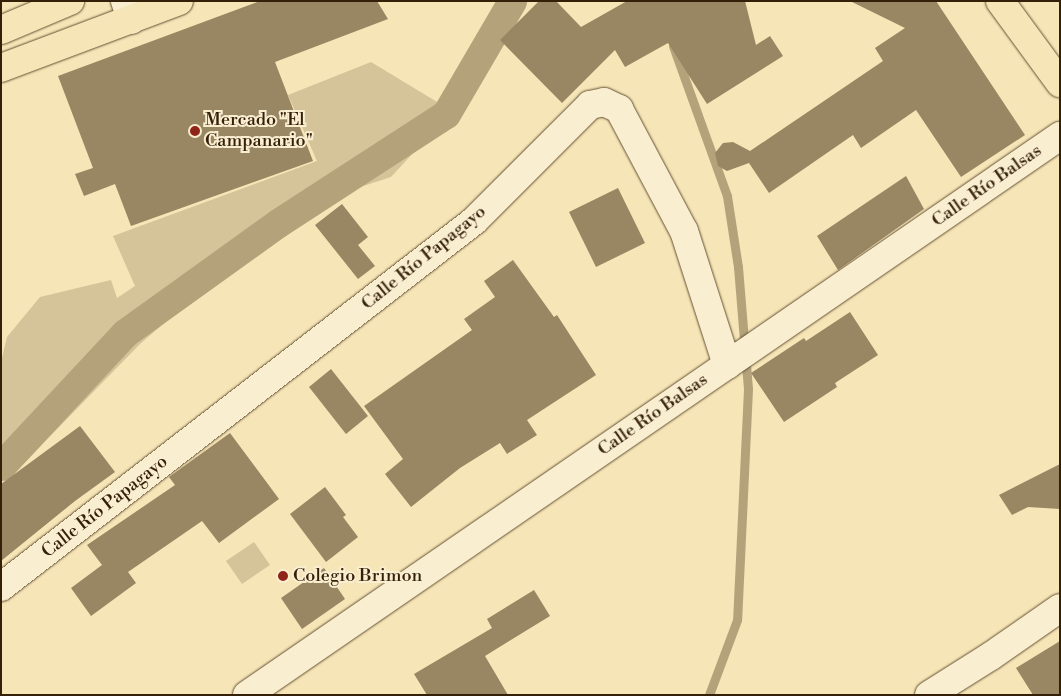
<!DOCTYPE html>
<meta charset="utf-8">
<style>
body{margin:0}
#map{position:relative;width:1061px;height:696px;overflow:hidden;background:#f6e5b6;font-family:"Libre Bodoni",serif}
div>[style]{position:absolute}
.green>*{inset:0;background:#d5c399}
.stream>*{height:9px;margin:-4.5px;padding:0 4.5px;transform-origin:4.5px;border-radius:4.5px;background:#b4a27b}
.canal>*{height:29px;margin:-14.5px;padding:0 14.5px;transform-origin:14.5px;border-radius:14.5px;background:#b4a27b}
.building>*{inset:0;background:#998663}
.roads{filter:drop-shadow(0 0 1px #645034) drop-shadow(0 0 1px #645034)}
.minor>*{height:28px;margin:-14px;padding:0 14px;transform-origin:14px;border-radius:14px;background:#f9eed0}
.major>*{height:28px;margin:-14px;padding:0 14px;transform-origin:14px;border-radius:14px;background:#f6e5b6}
.dots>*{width:14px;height:14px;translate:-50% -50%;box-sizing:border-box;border:2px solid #f9eed0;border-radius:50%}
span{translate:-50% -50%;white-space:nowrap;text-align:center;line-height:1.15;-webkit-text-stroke:4px #f9eed0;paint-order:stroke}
.poi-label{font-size:18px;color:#341f09}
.left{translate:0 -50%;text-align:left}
.street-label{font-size:18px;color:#341f09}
.frame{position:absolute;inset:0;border:2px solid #341f09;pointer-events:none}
</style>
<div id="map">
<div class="green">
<i style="clip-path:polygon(371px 62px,452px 111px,391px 177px,345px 192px,250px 249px,140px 344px,24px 463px,1px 475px,1px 362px,7px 337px,40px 297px,111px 280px,117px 298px,135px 286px,113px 236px,317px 161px,288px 95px)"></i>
<i style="clip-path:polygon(254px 542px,270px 565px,242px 584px,226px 561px)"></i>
</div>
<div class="stream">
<i style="left:673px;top:46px;width:159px;rotate:70.2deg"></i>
<i style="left:727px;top:196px;width:72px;rotate:81.2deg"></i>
<i style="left:738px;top:267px;width:122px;rotate:85.3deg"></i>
<i style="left:748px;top:389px;width:231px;rotate:92.7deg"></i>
<i style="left:737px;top:620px;width:80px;rotate:110.5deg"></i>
</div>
<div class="canal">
<i style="left:1px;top:466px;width:182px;rotate:-47deg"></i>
<i style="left:125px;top:333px;width:188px;rotate:-35.7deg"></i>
<i style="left:278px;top:223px;width:200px;rotate:-33deg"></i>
<i style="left:446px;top:114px;width:131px;rotate:-59.7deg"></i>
</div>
<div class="building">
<i style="clip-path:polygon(260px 1px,377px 1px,388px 19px,275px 62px,313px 161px,131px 226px,115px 184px,84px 196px,75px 174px,93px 168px,58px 76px)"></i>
<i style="clip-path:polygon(539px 1px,556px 1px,581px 27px,627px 1px,745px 1px,756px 45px,770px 36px,783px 56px,707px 104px,668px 43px,625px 67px,615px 50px,562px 103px,500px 40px)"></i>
<i style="clip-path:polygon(850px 1px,936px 1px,1025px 135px,961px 177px,916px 110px,861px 148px,853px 135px,769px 193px,749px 163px,727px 171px,718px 166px,715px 153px,723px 143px,733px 142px,750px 151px,883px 61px,875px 48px,905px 28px)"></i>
<i style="clip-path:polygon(906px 176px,924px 209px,838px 270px,817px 236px)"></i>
<i style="clip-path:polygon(618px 188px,645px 243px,596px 267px,569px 212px)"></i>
<i style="clip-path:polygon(342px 204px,368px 237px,358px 245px,375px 266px,358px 279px,315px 225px)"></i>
<i style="clip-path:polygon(513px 260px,554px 317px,557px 315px,596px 375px,527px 420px,537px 435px,507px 454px,500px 443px,460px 468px,411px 507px,385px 474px,403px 459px,364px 406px,472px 330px,464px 319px,495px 297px,484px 281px)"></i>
<i style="clip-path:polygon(850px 312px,878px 355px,835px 383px,837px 387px,784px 422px,751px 373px,804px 338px,806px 341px)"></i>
<i style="clip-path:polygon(331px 369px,368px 416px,346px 434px,309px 387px)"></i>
<i style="clip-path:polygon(80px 426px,115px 472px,75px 501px,1px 561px,1px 484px)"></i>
<i style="clip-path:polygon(230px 433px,279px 499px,219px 543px,202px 521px,128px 572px,136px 583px,91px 616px,71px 588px,102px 565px,87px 545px,175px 485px,169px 477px)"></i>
<i style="clip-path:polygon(1060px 464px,1060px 509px,1028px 507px,1012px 515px,999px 495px)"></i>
<i style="clip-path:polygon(325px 487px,346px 515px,343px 517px,358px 537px,326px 562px,290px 514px)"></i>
<i style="clip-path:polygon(324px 568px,345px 599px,302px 629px,281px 598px)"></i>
<i style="clip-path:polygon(534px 590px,550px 616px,485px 656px,508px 695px,427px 695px,414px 674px,492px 628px,487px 619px)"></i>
<i style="clip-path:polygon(1060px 641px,1060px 695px,1033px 695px,1016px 668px)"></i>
</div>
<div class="roads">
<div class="minor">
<i style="left:125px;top:1px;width:20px;rotate:72deg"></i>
<i style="left:1px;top:587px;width:598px;rotate:-37.73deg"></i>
<i style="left:474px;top:221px;width:164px;rotate:-45deg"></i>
<i style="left:590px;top:105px;width:14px;rotate:-12deg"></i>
<i style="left:604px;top:102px;width:17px;rotate:25deg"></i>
<i style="left:619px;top:109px;width:138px;rotate:62deg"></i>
<i style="left:684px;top:231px;width:141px;rotate:72.2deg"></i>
<i style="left:247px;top:695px;width:987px;rotate:-34.51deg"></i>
<i style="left:929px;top:695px;width:73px;rotate:-32.2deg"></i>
<i style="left:991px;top:656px;width:84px;rotate:-34.8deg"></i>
</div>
<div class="major">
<i style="left:1000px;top:1px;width:102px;rotate:53.8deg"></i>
<i style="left:1px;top:30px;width:75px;rotate:-22.8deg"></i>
<i style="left:1px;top:68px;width:190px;rotate:-20.6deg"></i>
</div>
</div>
<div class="dots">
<i style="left:195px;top:131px;background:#8f2418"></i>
<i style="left:283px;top:576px;background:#8f2418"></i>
</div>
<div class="poi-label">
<span class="left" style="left:205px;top:131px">Mercado "El<br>Campanario"</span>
<span class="left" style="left:293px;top:576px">Colegio Brimon</span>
</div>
<div class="street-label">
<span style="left:987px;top:186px;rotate:-35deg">Calle Río Balsas</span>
<span style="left:424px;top:258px;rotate:-39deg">Calle Río Papagayo</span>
<span style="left:653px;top:415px;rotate:-35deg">Calle Río Balsas</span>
<span style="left:105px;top:507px;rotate:-38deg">Calle Río Papagayo</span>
</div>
<div class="frame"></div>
</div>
